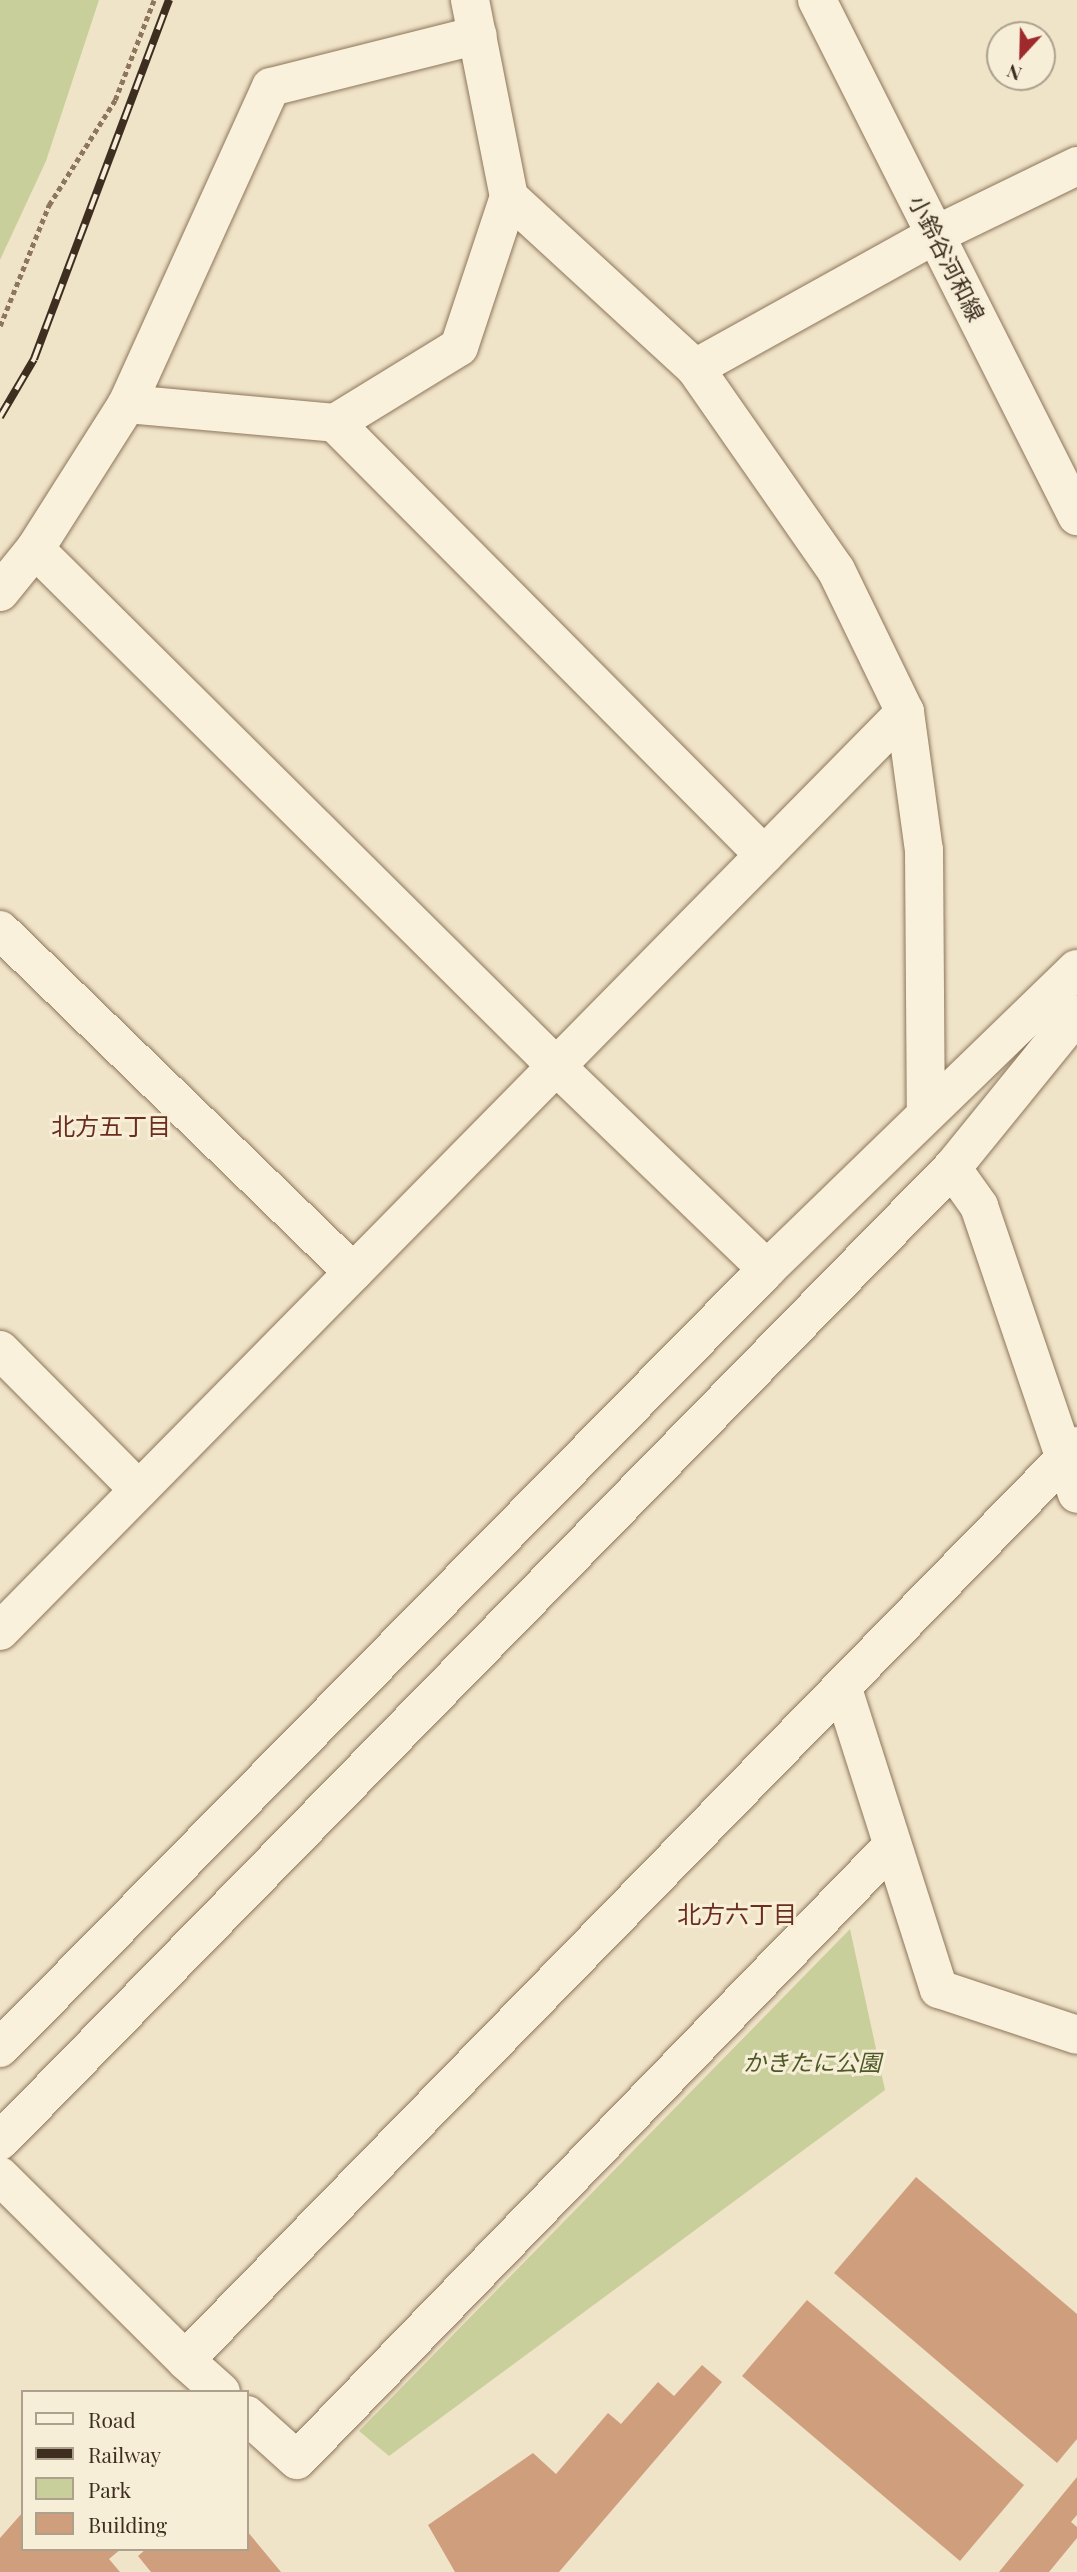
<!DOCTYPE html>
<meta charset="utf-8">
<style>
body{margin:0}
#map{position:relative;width:1077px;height:2572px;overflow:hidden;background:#f0e4c8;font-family:"Playfair Display","Noto Sans JP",serif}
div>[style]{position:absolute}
.green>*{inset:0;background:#c9cf9b}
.building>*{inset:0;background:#cf9f7d}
.path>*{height:4.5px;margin-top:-2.25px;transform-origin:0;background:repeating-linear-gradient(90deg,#8d765c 0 5px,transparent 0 8.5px)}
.roads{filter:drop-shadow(0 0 2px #8d765c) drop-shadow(0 0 2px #8d765c)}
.street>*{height:38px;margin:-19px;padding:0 19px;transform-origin:19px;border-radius:19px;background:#faf1dc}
.secondary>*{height:38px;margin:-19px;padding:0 19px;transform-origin:19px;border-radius:19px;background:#faf1dc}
.rail>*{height:8px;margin-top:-4px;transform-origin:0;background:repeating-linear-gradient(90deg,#f7eed8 0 16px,#3d2e20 0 32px);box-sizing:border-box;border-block:2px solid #3d2e20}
span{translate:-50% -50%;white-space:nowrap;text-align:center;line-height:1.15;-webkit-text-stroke:6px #f7eed8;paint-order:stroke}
.street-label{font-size:23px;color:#3d2e20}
.park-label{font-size:23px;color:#4d5a26;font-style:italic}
.neighbourhood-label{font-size:24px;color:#6b2e1e}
.legend{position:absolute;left:21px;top:2390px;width:228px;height:161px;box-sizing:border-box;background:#f7eed8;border:2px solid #ada18e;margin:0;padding:9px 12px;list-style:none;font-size:21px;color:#3d2e20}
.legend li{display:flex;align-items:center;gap:14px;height:35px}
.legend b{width:35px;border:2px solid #ada18e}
.north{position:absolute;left:986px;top:21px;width:70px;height:70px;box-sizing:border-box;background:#f7eed8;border:2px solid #ada18e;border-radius:50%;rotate:202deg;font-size:19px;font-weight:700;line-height:28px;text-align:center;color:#3d2e20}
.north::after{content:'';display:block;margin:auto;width:24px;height:32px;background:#9e2a2b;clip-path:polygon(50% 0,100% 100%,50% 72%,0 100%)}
</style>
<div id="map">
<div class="green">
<i style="clip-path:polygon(0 0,99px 0,46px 161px,0 260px)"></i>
<i style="clip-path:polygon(850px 1929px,885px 2090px,389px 2456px,359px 2431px)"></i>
</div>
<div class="building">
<i style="clip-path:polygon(916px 2177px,1077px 2314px,1077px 2439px,1057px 2463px,834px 2273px)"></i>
<i style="clip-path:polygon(807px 2300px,1024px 2485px,960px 2561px,742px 2376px)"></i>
<i style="clip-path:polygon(702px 2365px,722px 2382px,559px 2572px,455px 2572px,428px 2525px,533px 2453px,556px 2474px,608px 2413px,621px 2424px,658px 2382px,674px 2396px)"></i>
<i style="clip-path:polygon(1077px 2477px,1077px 2515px,1071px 2522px,1077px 2527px,1077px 2538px,1049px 2572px,999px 2572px)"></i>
<i style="clip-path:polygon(23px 2512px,23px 2549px,121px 2549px,109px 2559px,120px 2572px,0 2572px,0 2538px)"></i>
<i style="clip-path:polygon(247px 2531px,281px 2572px,151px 2572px,138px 2556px,146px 2549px,247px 2549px)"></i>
</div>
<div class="path">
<i style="left:0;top:326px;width:131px;rotate:-68deg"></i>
<i style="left:49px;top:205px;width:124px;rotate:-57.8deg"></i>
<i style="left:115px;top:100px;width:107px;rotate:-68.7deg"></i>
</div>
<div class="roads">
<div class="street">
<i style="left:509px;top:197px;width:253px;rotate:42.6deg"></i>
<i style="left:695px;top:368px;width:246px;rotate:55.1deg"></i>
<i style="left:836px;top:570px;width:158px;rotate:64.1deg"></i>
<i style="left:905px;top:712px;width:139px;rotate:82.2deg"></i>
<i style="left:924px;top:850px;width:262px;rotate:89.6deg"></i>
<i style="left:695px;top:368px;width:274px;rotate:-29deg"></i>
<i style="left:935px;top:235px;width:158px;rotate:-25.9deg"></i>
<i style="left:127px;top:404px;width:209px;rotate:5.2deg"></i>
<i style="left:335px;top:423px;width:145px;rotate:-31.5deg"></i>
<i style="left:459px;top:347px;width:158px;rotate:-71.6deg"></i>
<i style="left:509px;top:197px;width:201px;rotate:-101.2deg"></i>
<i style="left:335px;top:423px;width:609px;rotate:45.2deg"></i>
<i style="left:35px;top:549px;width:734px;rotate:44.78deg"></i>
<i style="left:556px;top:1066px;width:293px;rotate:43.9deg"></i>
<i style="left:0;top:592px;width:55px;rotate:-50.9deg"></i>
<i style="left:35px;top:549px;width:172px;rotate:-57.6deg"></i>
<i style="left:127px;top:404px;width:348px;rotate:-65.6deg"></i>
<i style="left:271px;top:87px;width:213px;rotate:-14.1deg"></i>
<i style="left:0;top:930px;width:492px;rotate:44.1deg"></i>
<i style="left:952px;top:1168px;width:47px;rotate:54.6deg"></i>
<i style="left:979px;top:1206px;width:304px;rotate:71.2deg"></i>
<i style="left:0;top:1350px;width:197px;rotate:45.2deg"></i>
<i style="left:0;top:1631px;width:1290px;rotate:-45.44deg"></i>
<i style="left:843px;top:1689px;width:315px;rotate:72.3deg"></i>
<i style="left:939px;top:1989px;width:145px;rotate:18.4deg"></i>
<i style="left:0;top:2176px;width:261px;rotate:44.8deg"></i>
<i style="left:185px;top:2360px;width:1277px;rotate:-45.7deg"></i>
<i style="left:185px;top:2360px;width:48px;rotate:41.6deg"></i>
<i style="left:247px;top:2415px;width:67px;rotate:42deg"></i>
<i style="left:297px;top:2460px;width:855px;rotate:-45.9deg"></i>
</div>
<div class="secondary">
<i style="left:817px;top:0;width:578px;rotate:63.26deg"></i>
<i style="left:0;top:2048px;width:1093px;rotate:-45.44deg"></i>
<i style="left:767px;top:1269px;width:431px;rotate:-44.1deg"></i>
<i style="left:0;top:2141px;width:1361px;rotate:-45.63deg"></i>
<i style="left:952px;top:1168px;width:198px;rotate:-50.9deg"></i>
</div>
</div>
<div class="rail">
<i style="left:0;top:417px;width:67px;rotate:-59.6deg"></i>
<i style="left:34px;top:359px;width:384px;rotate:-69.4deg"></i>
</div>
<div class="street-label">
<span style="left:947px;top:258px;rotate:63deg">小鈴谷河和線</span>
</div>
<div class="park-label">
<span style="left:812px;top:2062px">かきたに公園</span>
</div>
<div class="neighbourhood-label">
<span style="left:111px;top:1126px">北方五丁目</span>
<span style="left:737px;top:1914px">北方六丁目</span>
</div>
<ul class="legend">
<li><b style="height:9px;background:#faf1dc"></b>Road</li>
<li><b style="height:9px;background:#3d2e20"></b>Railway</li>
<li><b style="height:19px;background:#c9cf9b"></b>Park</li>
<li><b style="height:19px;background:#cf9f7d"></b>Building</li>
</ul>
<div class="north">N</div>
</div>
